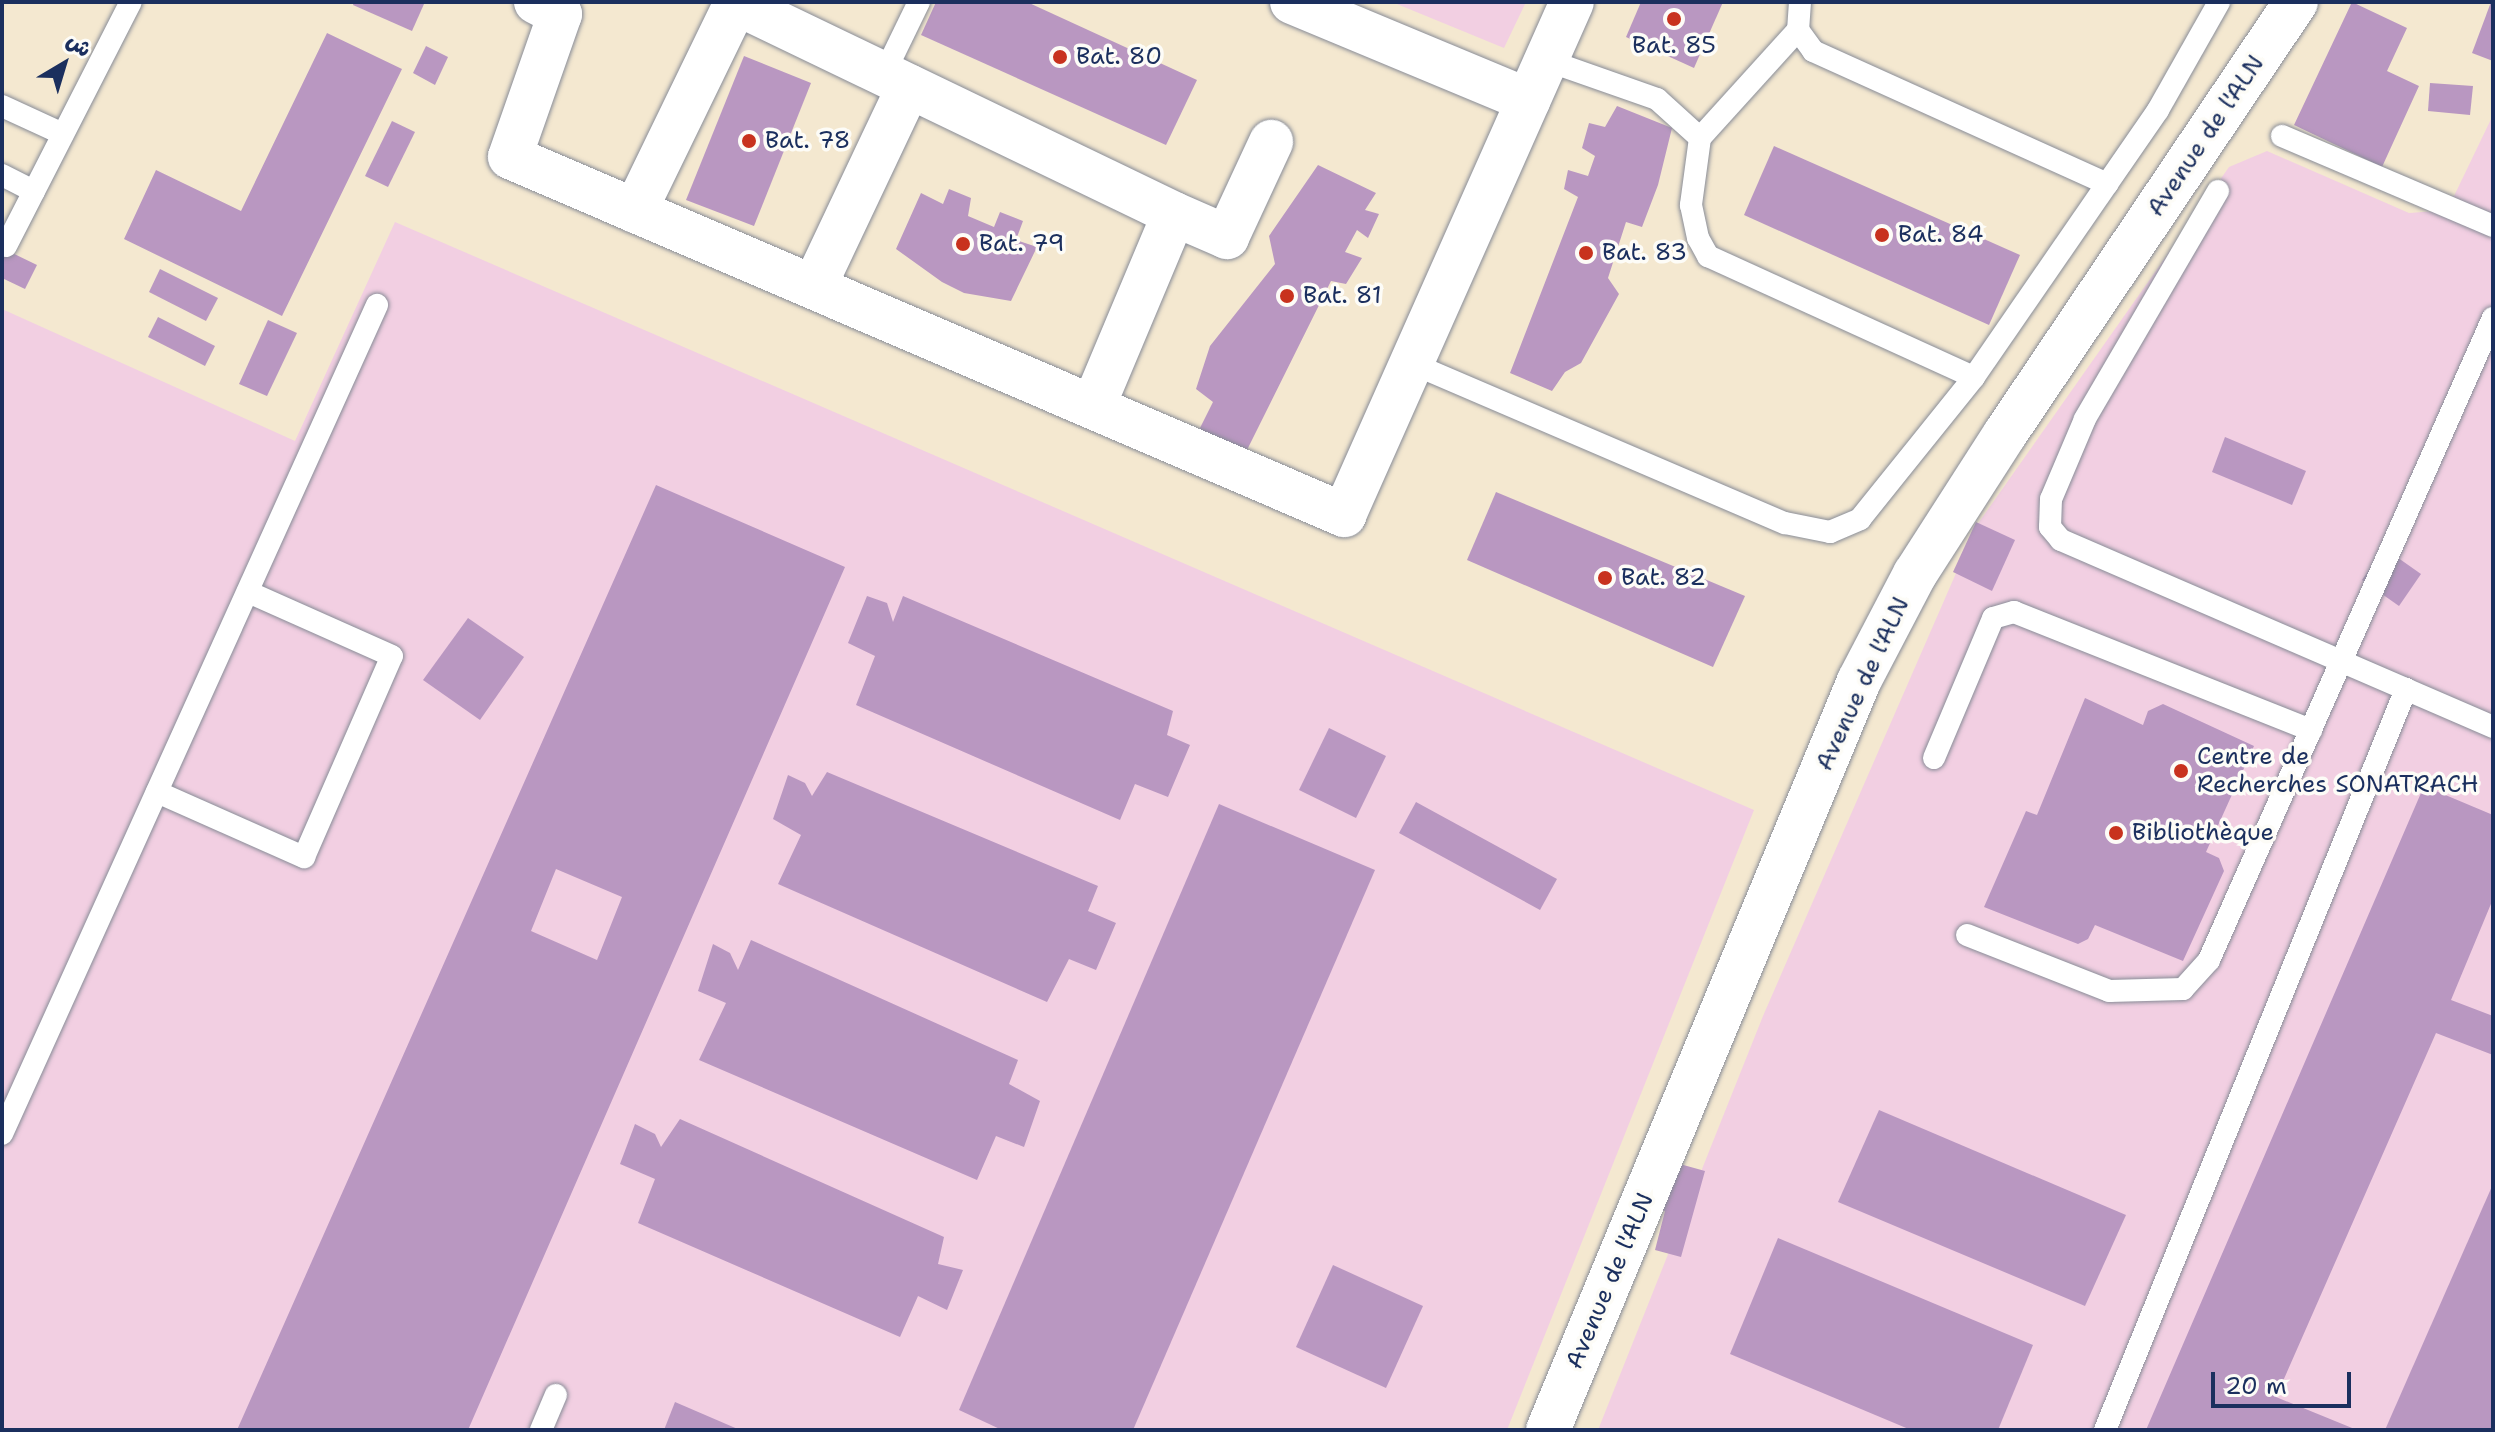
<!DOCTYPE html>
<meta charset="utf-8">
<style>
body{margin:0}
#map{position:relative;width:2495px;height:1432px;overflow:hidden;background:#f4e8d0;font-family:"Shantell Sans","Playpen Sans Arabic",sans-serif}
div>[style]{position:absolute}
.built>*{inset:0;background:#f2cfe2}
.building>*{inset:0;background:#b997c1}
.roads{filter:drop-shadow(0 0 2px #888c97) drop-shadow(0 0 2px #888c97)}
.service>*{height:22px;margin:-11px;padding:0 11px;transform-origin:11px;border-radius:11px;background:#fff}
.minor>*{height:44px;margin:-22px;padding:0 22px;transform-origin:22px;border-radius:22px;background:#fff}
.dots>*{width:22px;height:22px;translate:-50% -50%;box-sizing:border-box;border:4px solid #fdfcf7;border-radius:50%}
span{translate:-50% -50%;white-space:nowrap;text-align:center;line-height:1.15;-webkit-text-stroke:7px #fdfcf7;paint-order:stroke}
.poi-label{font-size:24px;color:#1b2f5e}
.left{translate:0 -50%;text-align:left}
.street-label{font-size:24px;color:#1b2f5e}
.frame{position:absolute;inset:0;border:4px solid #1b2f5e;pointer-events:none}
.north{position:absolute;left:24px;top:24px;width:80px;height:80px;-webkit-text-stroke:6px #fdfcf7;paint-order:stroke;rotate:38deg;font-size:22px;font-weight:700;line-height:32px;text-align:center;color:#1b2f5e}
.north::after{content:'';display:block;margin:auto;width:28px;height:36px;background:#1b2f5e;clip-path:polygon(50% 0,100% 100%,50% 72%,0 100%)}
.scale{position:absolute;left:2211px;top:1372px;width:140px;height:36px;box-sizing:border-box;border:4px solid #1b2f5e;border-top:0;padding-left:10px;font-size:24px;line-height:28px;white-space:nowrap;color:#1b2f5e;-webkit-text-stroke:6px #fdfcf7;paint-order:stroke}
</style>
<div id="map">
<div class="built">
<i style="clip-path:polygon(1392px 2px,1526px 2px,1504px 48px)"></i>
<i style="clip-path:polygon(2493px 115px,2493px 1430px,1598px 1430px,1763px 1016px,1977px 525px,2229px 167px,2267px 151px,2409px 213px,2436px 211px,2454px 196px)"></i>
<i style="clip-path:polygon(395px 222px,1754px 810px,1507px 1430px,2px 1430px,2px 309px,295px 441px)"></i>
</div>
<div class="building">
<i style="clip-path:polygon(354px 2px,420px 2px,424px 4px,412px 31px,353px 5px)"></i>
<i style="clip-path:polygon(936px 2px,1027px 2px,1197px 80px,1166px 145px,921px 35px)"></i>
<i style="clip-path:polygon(1641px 2px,1723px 2px,1694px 68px,1626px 37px)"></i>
<i style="clip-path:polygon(2352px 2px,2407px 28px,2387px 71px,2419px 86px,2382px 167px,2294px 125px)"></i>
<i style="clip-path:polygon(2491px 2px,2493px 2px,2493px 61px,2472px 53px)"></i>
<i style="clip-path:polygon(327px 33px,402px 69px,282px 316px,124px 239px,156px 170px,241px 211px)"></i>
<i style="clip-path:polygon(426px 46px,448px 57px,435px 85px,413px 73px)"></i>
<i style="clip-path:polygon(744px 56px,811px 83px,754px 226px,686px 200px)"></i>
<i style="clip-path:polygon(2430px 83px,2473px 86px,2470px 115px,2428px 111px)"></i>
<i style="clip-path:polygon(1617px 106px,1672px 128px,1658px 185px,1642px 227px,1626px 222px,1608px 278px,1619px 294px,1581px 363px,1565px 372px,1552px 391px,1510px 373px,1578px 197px,1564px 189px,1568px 170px,1588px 176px,1595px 156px,1582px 148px,1589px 123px,1605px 127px)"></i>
<i style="clip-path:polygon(392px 121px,415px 132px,388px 187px,365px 176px)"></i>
<i style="clip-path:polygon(1774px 146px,2020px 255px,1989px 325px,1744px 215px)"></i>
<i style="clip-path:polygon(1318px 165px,1376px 193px,1365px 210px,1379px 214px,1368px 238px,1357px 230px,1345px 252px,1362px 258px,1346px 284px,1331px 281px,1246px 452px,1198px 432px,1213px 402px,1196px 389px,1210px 346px,1275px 264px,1269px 236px)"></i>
<i style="clip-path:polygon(949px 189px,971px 198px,968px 216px,994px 227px,1000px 212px,1023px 221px,1016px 240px,1037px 247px,1011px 301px,964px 293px,942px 282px,896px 249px,921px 193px,943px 204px)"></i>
<i style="clip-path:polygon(2px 248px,37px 265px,25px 289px,2px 278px)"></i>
<i style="clip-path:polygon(160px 269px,218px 298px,206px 321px,149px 292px)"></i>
<i style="clip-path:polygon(158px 317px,215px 346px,205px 366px,148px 337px)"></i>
<i style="clip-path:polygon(268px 320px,297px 333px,267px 396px,239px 384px)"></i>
<i style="clip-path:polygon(2225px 437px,2306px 471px,2292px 505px,2212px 472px)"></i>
<i style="clip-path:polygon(evenodd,656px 485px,845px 567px,468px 1430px,237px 1430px,656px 485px,556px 869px,622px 897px,597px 960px,531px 931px,556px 869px)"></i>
<i style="clip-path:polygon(1496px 492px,1745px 596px,1713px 667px,1467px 560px)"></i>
<i style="clip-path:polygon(1976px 522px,2015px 540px,1992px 591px,1953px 572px)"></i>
<i style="clip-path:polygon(2384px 548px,2421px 574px,2399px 606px,2362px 580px)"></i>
<i style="clip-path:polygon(867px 596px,887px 603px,893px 622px,903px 596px,1173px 711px,1167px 735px,1190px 745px,1168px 797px,1135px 784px,1120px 820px,856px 705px,875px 656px,848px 643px)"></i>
<i style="clip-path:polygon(468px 618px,524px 657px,480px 720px,423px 680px)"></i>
<i style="clip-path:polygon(2085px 698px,2143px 725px,2148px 711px,2163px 704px,2254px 746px,2206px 852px,2219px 858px,2224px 871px,2183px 961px,2095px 925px,2088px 939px,2078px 944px,1984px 907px,2026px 811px,2037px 815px)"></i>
<i style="clip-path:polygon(1329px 728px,1386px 756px,1356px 818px,1299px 790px)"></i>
<i style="clip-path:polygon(827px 772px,1098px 886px,1088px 911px,1116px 923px,1096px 970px,1069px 959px,1047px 1002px,778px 884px,801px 835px,773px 819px,788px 775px,805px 783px,812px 796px)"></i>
<i style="clip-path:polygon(2424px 786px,2493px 815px,2493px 899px,2451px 1000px,2493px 1016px,2493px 1055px,2436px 1033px,2276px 1397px,2357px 1430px,2146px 1430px)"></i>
<i style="clip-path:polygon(1416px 802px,1557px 879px,1540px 910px,1399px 833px)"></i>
<i style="clip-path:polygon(1219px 804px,1375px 870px,1133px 1430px,1002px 1430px,959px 1410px)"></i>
<i style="clip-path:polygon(751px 940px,1018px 1060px,1009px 1084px,1040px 1101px,1024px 1147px,996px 1136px,977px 1180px,699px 1060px,726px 1003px,698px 991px,713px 944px,730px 953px,738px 970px)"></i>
<i style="clip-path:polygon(1879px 1110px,2126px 1215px,2085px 1306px,1838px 1202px)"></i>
<i style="clip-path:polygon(680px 1119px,944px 1237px,938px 1264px,963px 1270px,947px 1310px,918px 1296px,900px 1337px,638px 1223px,655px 1179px,620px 1164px,635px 1124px,655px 1134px,661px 1147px)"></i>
<i style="clip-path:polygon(1669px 1161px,1705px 1171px,1681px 1257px,1655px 1250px,1665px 1211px,1655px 1208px)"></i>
<i style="clip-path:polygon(2493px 1184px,2493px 1430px,2385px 1430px)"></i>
<i style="clip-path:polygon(1778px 1238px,2033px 1345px,1998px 1430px,1911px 1430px,1730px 1354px)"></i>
<i style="clip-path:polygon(1333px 1265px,1423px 1306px,1386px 1388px,1296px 1347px)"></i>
<i style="clip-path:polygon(675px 1402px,740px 1430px,664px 1430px)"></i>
</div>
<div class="roads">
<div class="service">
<i style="left:1800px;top:2px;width:28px;rotate:94deg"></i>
<i style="left:1798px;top:30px;width:26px;rotate:54deg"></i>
<i style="left:1813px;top:51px;width:323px;rotate:24.3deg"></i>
<i style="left:2107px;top:184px;width:90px;rotate:-55.4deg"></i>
<i style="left:2158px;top:110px;width:124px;rotate:-60.5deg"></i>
<i style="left:1546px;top:60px;width:118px;rotate:19.4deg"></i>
<i style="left:1657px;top:99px;width:58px;rotate:42.2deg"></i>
<i style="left:1700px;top:138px;width:68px;rotate:97.7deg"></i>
<i style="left:1691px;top:205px;width:34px;rotate:78deg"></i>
<i style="left:1698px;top:238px;width:21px;rotate:61deg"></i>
<i style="left:1708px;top:256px;width:292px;rotate:24.5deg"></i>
<i style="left:884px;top:74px;width:80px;rotate:-64.1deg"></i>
<i style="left:2px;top:106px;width:67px;rotate:24.7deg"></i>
<i style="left:2282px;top:136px;width:229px;rotate:23.1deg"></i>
<i style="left:1700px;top:138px;width:146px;rotate:-47.8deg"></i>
<i style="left:2px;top:175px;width:36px;rotate:27deg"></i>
<i style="left:2218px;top:191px;width:264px;rotate:120.3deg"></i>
<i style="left:2085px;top:419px;width:87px;rotate:113deg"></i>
<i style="left:2051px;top:499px;width:28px;rotate:92deg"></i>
<i style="left:2050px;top:527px;width:17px;rotate:50deg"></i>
<i style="left:2061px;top:540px;width:471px;rotate:23.4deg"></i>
<i style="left:6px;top:246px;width:274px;rotate:-62.9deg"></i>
<i style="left:1411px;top:363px;width:407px;rotate:23.2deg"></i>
<i style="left:1785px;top:523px;width:46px;rotate:11.3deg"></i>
<i style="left:1830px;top:532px;width:33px;rotate:-23deg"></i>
<i style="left:1860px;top:519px;width:182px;rotate:-51.2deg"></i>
<i style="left:1974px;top:377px;width:234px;rotate:-55.4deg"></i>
<i style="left:1934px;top:758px;width:152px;rotate:-67.1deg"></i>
<i style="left:1993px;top:618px;width:22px;rotate:-16deg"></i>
<i style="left:2014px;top:612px;width:320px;rotate:21.7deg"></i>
<i style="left:157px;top:792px;width:161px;rotate:23.9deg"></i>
<i style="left:304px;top:857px;width:219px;rotate:-66.4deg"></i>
<i style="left:392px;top:656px;width:158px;rotate:-156deg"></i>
<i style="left:1967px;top:935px;width:153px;rotate:21.5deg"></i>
<i style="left:2109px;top:991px;width:74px;rotate:-1.5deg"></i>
<i style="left:2183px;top:989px;width:39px;rotate:-48deg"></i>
<i style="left:2209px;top:960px;width:702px;rotate:-66.14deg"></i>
<i style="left:2px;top:1134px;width:910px;rotate:-65.66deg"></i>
<i style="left:541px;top:1430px;width:38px;rotate:-67deg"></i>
<i style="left:2105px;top:1430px;width:800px;rotate:-67.89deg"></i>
</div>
<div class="minor">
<i style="left:536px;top:2px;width:27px;rotate:27deg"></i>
<i style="left:560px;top:14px;width:151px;rotate:109.3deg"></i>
<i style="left:510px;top:157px;width:908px;rotate:23.23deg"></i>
<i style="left:1344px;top:515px;width:561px;rotate:-66.04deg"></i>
<i style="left:1292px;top:2px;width:256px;rotate:22.6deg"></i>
<i style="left:635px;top:211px;width:231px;rotate:-64.1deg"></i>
<i style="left:736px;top:3px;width:486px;rotate:25.7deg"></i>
<i style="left:814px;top:287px;width:222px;rotate:-64.7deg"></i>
<i style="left:1093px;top:407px;width:209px;rotate:-67.2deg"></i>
<i style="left:1174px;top:214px;width:58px;rotate:23.5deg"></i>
<i style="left:1227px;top:237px;width:105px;rotate:-65.1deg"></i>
<i style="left:1548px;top:1430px;width:811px;rotate:-67.45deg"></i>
<i style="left:1859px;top:681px;width:121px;rotate:-62.4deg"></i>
<i style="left:1915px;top:574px;width:166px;rotate:-57.3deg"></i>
<i style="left:2005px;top:434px;width:521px;rotate:-56.04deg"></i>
</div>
</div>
<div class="dots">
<i style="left:1674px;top:19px;background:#c8321e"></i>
<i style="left:1060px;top:57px;background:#c8321e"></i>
<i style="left:749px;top:141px;background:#c8321e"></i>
<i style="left:1882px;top:235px;background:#c8321e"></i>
<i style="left:963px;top:244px;background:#c8321e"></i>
<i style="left:1586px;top:253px;background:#c8321e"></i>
<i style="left:1287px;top:296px;background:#c8321e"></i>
<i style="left:1605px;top:578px;background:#c8321e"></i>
<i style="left:2181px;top:771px;background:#c8321e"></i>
<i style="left:2116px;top:833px;background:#c8321e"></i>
</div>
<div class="poi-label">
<span style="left:1674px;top:46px">Bat. 85</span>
<span class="left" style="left:1076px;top:57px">Bat. 80</span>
<span class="left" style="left:765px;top:141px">Bat. 78</span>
<span class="left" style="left:1898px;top:235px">Bat. 84</span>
<span class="left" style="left:979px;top:244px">Bat. 79</span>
<span class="left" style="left:1602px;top:253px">Bat. 83</span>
<span class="left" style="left:1303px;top:296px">Bat. 81</span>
<span class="left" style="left:1621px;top:578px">Bat. 82</span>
<span class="left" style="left:2197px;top:771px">Centre de<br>Recherches SONATRACH</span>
<span class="left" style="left:2132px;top:833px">Bibliothèque</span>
</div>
<div class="street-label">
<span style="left:2206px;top:136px;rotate:-56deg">Avenue de l'ALN</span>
<span style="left:1863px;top:684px;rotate:-65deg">Avenue de l'ALN</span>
<span style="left:1610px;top:1281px;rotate:-67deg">Avenue de l'ALN</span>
</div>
<div class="frame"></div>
<div class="north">ش</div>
<div class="scale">20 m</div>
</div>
